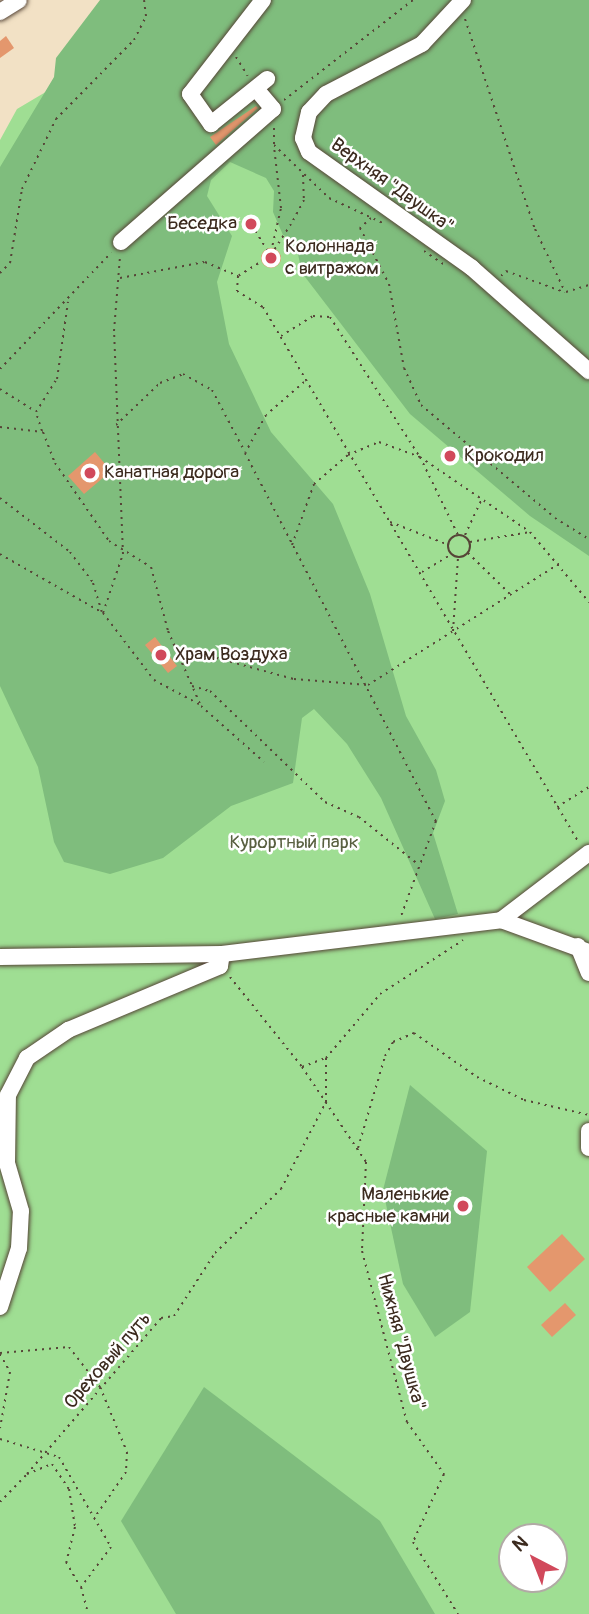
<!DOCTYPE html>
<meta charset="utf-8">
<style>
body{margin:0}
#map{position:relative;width:589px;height:1614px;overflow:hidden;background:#f2e1c5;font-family:Pangolin,sans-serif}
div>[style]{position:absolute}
.green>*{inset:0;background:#9fde93}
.forest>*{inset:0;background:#7fbd7d}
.building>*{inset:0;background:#e4976d}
.round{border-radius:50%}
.path>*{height:2px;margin-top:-1px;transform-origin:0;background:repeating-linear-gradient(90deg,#564537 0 2px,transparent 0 7px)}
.path>.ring{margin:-1px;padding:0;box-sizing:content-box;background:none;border:2px solid #564537;border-radius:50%}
.roads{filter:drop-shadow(0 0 2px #564537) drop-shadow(0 0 2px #564537)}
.minor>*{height:16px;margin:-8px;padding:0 8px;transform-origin:8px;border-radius:8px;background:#fff}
.dots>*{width:19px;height:19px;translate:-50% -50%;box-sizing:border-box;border:4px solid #fff;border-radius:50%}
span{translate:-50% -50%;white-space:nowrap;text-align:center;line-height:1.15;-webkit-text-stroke:5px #fff;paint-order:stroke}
.street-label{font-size:19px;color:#3b2a1e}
.poi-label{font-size:19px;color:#3b2a1e}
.right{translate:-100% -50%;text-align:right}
.left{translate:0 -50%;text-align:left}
.park-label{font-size:19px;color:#596041}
.north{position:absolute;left:498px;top:1523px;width:70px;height:70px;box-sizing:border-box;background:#fff;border:2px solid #b1aaa5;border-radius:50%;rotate:318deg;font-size:19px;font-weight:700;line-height:28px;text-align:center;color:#3b2a1e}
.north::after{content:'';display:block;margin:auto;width:24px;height:32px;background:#d1495b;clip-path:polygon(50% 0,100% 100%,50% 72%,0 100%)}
</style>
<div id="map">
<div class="green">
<i style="clip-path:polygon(evenodd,201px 0,589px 0,589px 1614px,0 1614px,0 140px,17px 109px,201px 0,512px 1537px,554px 1537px,554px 1579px,512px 1579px,512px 1537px)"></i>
</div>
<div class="forest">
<i style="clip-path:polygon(100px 0,589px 0,589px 556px,530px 516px,410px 414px,302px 273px,295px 240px,283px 235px,273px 212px,274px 191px,266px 178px,230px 162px,211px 180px,207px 196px,232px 236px,217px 282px,229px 344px,271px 432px,333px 504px,370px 594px,406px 716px,436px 770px,445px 801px,433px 833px,458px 914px,435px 919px,381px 798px,347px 744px,314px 709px,302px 718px,293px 783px,231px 806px,163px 858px,110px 874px,64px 862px,54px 842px,38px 767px,0 686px,0 167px,54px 77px,56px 58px)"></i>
<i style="clip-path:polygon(410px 1085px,487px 1151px,470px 1312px,435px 1337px,403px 1284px,383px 1190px)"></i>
<i style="clip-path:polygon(204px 1387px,380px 1521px,435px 1614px,176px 1614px,121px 1521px)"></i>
</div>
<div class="building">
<i style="clip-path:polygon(6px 36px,14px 48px,0 58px,0 41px)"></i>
<i style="clip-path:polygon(256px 106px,258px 108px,216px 145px,210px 137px)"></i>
<i class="round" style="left:261px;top:248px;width:20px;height:20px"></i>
<i style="clip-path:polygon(95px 452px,111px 471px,84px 494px,68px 476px)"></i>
<i style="clip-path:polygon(155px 637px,177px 666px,168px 673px,145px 645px)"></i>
<i style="clip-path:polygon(562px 1234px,585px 1259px,550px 1292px,527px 1267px)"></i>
<i style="clip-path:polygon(565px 1303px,576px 1315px,552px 1337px,541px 1325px)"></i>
</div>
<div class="path">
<i style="left:465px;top:19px;width:221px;rotate:71.6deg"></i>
<i style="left:535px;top:229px;width:70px;rotate:64.5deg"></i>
<i style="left:236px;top:57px;width:22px;rotate:58deg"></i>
<i style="left:284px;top:100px;width:163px;rotate:-37.8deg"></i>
<i style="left:274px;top:128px;width:17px;rotate:90deg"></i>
<i style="left:274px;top:145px;width:76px;rotate:43.9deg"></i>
<i style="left:329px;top:198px;width:62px;rotate:24.9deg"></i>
<i style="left:303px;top:175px;width:25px;rotate:88deg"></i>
<i style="left:304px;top:200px;width:27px;rotate:118deg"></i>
<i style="left:291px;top:224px;width:38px;rotate:123deg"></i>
<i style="left:270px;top:256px;width:38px;rotate:148deg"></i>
<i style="left:238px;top:276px;width:15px;rotate:94deg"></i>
<i style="left:237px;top:291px;width:31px;rotate:32deg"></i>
<i style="left:263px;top:307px;width:622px;rotate:59.48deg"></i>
<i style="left:371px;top:218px;width:15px;rotate:138deg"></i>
<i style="left:360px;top:228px;width:63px;rotate:62.6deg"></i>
<i style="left:389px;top:284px;width:85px;rotate:79.9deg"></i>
<i style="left:404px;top:368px;width:41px;rotate:65.3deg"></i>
<i style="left:421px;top:405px;width:175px;rotate:40.1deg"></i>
<i style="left:555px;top:518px;width:40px;rotate:32deg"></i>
<i style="left:252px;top:225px;width:35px;rotate:59deg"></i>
<i style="left:424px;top:251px;width:25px;rotate:34deg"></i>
<i style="left:271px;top:252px;width:45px;rotate:-77.2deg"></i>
<i style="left:281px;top:208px;width:61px;rotate:-96.5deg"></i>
<i style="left:0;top:273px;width:14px;rotate:-45deg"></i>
<i style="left:10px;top:263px;width:75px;rotate:-80.8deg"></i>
<i style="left:22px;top:189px;width:78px;rotate:-64.1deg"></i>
<i style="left:56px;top:119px;width:111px;rotate:-45.4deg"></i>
<i style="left:134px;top:40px;width:27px;rotate:-63deg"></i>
<i style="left:146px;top:16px;width:16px;rotate:-97deg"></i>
<i style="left:501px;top:276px;width:7px;rotate:-45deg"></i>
<i style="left:506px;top:271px;width:62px;rotate:19.9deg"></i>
<i style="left:120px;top:278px;width:86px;rotate:-10.7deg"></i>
<i style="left:205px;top:262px;width:36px;rotate:23deg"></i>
<i style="left:566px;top:292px;width:24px;rotate:-17deg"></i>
<i style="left:281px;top:336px;width:38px;rotate:-32deg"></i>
<i style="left:313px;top:316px;width:17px;rotate:3deg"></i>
<i style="left:330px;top:317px;width:166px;rotate:57.3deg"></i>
<i style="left:420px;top:457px;width:133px;rotate:34.3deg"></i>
<i style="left:530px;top:532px;width:92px;rotate:49.9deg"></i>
<i style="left:0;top:369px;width:161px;rotate:-46.3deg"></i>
<i style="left:304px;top:382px;width:50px;rotate:139deg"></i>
<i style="left:266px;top:415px;width:43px;rotate:118.9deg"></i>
<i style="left:245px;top:453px;width:415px;rotate:62.6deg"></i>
<i style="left:436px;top:821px;width:104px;rotate:110.2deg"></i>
<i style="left:0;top:389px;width:41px;rotate:32.2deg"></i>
<i style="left:116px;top:425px;width:61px;rotate:-43.7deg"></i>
<i style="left:160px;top:383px;width:25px;rotate:-21deg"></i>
<i style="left:183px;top:374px;width:33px;rotate:29deg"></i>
<i style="left:212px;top:390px;width:70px;rotate:62deg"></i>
<i style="left:0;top:427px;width:43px;rotate:6.6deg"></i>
<i style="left:43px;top:432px;width:33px;rotate:69deg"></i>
<i style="left:55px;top:463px;width:95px;rotate:55.3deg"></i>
<i style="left:109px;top:541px;width:49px;rotate:31.8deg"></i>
<i style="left:151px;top:567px;width:66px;rotate:75.1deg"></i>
<i style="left:168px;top:631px;width:82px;rotate:66.3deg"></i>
<i style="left:201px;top:706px;width:84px;rotate:41.6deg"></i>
<i style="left:42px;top:431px;width:20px;rotate:-108deg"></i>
<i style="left:36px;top:412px;width:39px;rotate:-58deg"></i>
<i style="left:57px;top:379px;width:78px;rotate:-81.9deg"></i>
<i style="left:0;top:498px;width:88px;rotate:37.6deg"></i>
<i style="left:70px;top:552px;width:39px;rotate:53deg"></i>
<i style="left:93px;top:583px;width:30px;rotate:73deg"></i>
<i style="left:390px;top:522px;width:60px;rotate:21.4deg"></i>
<i class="ring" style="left:448px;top:535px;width:20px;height:20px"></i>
<i style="left:465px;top:535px;width:38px;rotate:-65deg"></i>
<i style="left:470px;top:542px;width:61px;rotate:-9.5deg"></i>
<i style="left:292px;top:545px;width:65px;rotate:-70.2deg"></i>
<i style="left:314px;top:484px;width:45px;rotate:-40.5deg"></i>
<i style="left:348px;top:455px;width:34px;rotate:-23deg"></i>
<i style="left:379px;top:442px;width:44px;rotate:20.1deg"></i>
<i style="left:420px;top:457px;width:87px;rotate:64deg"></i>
<i style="left:468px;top:553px;width:62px;rotate:44.3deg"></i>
<i style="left:0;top:554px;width:119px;rotate:29.8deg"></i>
<i style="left:103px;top:613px;width:84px;rotate:52.7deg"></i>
<i style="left:154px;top:680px;width:51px;rotate:28.1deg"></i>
<i style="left:422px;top:572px;width:33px;rotate:-31deg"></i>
<i style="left:103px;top:613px;width:62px;rotate:-71.3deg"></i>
<i style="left:123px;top:554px;width:223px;rotate:-92.3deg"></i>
<i style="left:114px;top:331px;width:74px;rotate:-85.4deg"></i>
<i style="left:453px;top:631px;width:74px;rotate:-86.1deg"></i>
<i style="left:176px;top:647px;width:122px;rotate:15.2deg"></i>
<i style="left:294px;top:679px;width:74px;rotate:4.6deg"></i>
<i style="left:368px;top:685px;width:227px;rotate:-32.4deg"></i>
<i style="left:192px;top:686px;width:19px;rotate:16deg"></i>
<i style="left:210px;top:691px;width:160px;rotate:44deg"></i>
<i style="left:325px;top:802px;width:37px;rotate:24deg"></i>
<i style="left:359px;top:817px;width:77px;rotate:38.7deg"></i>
<i style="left:557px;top:807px;width:38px;rotate:-32deg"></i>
<i style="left:230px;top:977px;width:115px;rotate:51.3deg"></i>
<i style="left:302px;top:1067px;width:26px;rotate:-21deg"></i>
<i style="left:326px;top:1058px;width:84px;rotate:-49.8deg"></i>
<i style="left:380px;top:994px;width:99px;rotate:-33deg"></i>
<i style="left:302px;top:1067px;width:115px;rotate:56deg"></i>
<i style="left:366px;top:1162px;width:89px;rotate:92.6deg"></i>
<i style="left:362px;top:1251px;width:177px;rotate:75.3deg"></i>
<i style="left:407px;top:1422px;width:64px;rotate:54.6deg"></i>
<i style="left:444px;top:1474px;width:75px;rotate:114.5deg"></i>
<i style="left:413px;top:1542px;width:85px;rotate:58deg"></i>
<i style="left:358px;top:1148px;width:96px;rotate:-73.6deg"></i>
<i style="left:385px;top:1056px;width:16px;rotate:-60deg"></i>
<i style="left:393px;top:1042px;width:23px;rotate:-23deg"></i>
<i style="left:414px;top:1033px;width:77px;rotate:34.9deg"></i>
<i style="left:477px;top:1077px;width:52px;rotate:26.1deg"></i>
<i style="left:524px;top:1100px;width:67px;rotate:13deg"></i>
<i style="left:0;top:1353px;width:69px;rotate:-5deg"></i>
<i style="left:69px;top:1347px;width:51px;rotate:52.2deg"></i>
<i style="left:100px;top:1387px;width:70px;rotate:67.4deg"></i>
<i style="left:127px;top:1452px;width:20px;rotate:93deg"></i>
<i style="left:126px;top:1472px;width:55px;rotate:124.6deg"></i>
<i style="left:0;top:1354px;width:21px;rotate:61deg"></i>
<i style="left:10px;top:1372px;width:57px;rotate:100.1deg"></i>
<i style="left:0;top:1439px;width:62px;rotate:17deg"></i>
<i style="left:59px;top:1457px;width:104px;rotate:60deg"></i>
<i style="left:111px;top:1547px;width:50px;rotate:126.9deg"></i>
<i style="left:81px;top:1587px;width:28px;rotate:75deg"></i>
<i style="left:27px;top:1474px;width:206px;rotate:-49.3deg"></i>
<i style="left:161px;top:1318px;width:13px;rotate:-9deg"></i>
<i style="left:174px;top:1316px;width:75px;rotate:-56.9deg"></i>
<i style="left:215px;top:1253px;width:92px;rotate:-44.1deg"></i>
<i style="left:281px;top:1189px;width:98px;rotate:-62.7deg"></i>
<i style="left:326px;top:1102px;width:44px;rotate:-90deg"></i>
<i style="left:0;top:1502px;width:39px;rotate:-46deg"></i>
<i style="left:27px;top:1474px;width:27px;rotate:-22deg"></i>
<i style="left:52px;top:1464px;width:30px;rotate:56deg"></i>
<i style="left:69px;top:1489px;width:38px;rotate:81deg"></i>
<i style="left:75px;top:1527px;width:36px;rotate:104deg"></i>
<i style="left:66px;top:1562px;width:28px;rotate:60deg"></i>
</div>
<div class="roads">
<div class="minor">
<i style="left:263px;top:0;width:119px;rotate:127.8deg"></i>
<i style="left:190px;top:94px;width:37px;rotate:55deg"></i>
<i style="left:211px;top:124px;width:72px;rotate:-38.8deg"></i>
<i style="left:463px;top:0;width:60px;rotate:133deg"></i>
<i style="left:422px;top:44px;width:108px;rotate:152.5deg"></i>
<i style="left:326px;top:94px;width:25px;rotate:133deg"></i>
<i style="left:309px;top:112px;width:27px;rotate:103deg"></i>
<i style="left:303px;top:138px;width:15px;rotate:67deg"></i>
<i style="left:309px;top:152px;width:200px;rotate:35.4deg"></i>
<i style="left:472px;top:268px;width:156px;rotate:41.4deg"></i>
<i style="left:0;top:12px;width:22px;rotate:-32deg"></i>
<i style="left:121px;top:242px;width:202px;rotate:-41.2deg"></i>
<i style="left:273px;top:109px;width:26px;rotate:-130deg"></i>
<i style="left:501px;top:920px;width:111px;rotate:-37.3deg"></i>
<i style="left:578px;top:946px;width:29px;rotate:68deg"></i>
<i style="left:0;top:957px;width:222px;rotate:-0.8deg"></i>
<i style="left:222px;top:954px;width:281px;rotate:-6.9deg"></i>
<i style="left:501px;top:920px;width:94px;rotate:20deg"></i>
<i style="left:589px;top:1131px;width:17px;rotate:90deg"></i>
<i style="left:0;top:1307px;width:62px;rotate:-72.1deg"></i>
<i style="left:19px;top:1248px;width:37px;rotate:-87deg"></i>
<i style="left:21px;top:1211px;width:50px;rotate:-106.3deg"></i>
<i style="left:7px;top:1163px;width:68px;rotate:-89.2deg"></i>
<i style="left:8px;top:1095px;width:42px;rotate:-62.8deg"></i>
<i style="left:27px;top:1058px;width:50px;rotate:-34.3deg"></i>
<i style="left:68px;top:1030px;width:165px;rotate:-22.8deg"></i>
<i style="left:220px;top:966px;width:12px;rotate:-81deg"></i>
</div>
</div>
<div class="dots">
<i style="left:251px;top:224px;background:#d1495b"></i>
<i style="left:271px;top:258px;background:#d1495b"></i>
<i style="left:450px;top:456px;background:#d1495b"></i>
<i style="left:90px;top:473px;background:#d1495b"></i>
<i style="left:161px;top:655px;background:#d1495b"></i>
<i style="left:463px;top:1206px;background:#d1495b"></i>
</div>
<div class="street-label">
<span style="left:392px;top:186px;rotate:36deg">Верхняя "Двушка"</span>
<span style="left:401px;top:1342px;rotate:75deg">Нижняя "Двушка"</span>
<span style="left:108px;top:1361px;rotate:-49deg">Ореховый путь</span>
</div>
<div class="poi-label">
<span class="right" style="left:237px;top:224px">Беседка</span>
<span class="left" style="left:285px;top:258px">Колоннада<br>с витражом</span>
<span class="left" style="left:464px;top:456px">Крокодил</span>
<span class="left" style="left:104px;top:473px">Канатная дорога</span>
<span class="left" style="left:175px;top:655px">Храм Воздуха</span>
<span class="right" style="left:449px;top:1206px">Маленькие<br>красные камни</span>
</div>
<div class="park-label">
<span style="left:294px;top:843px">Курортный парк</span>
</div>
<div class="north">N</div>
</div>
